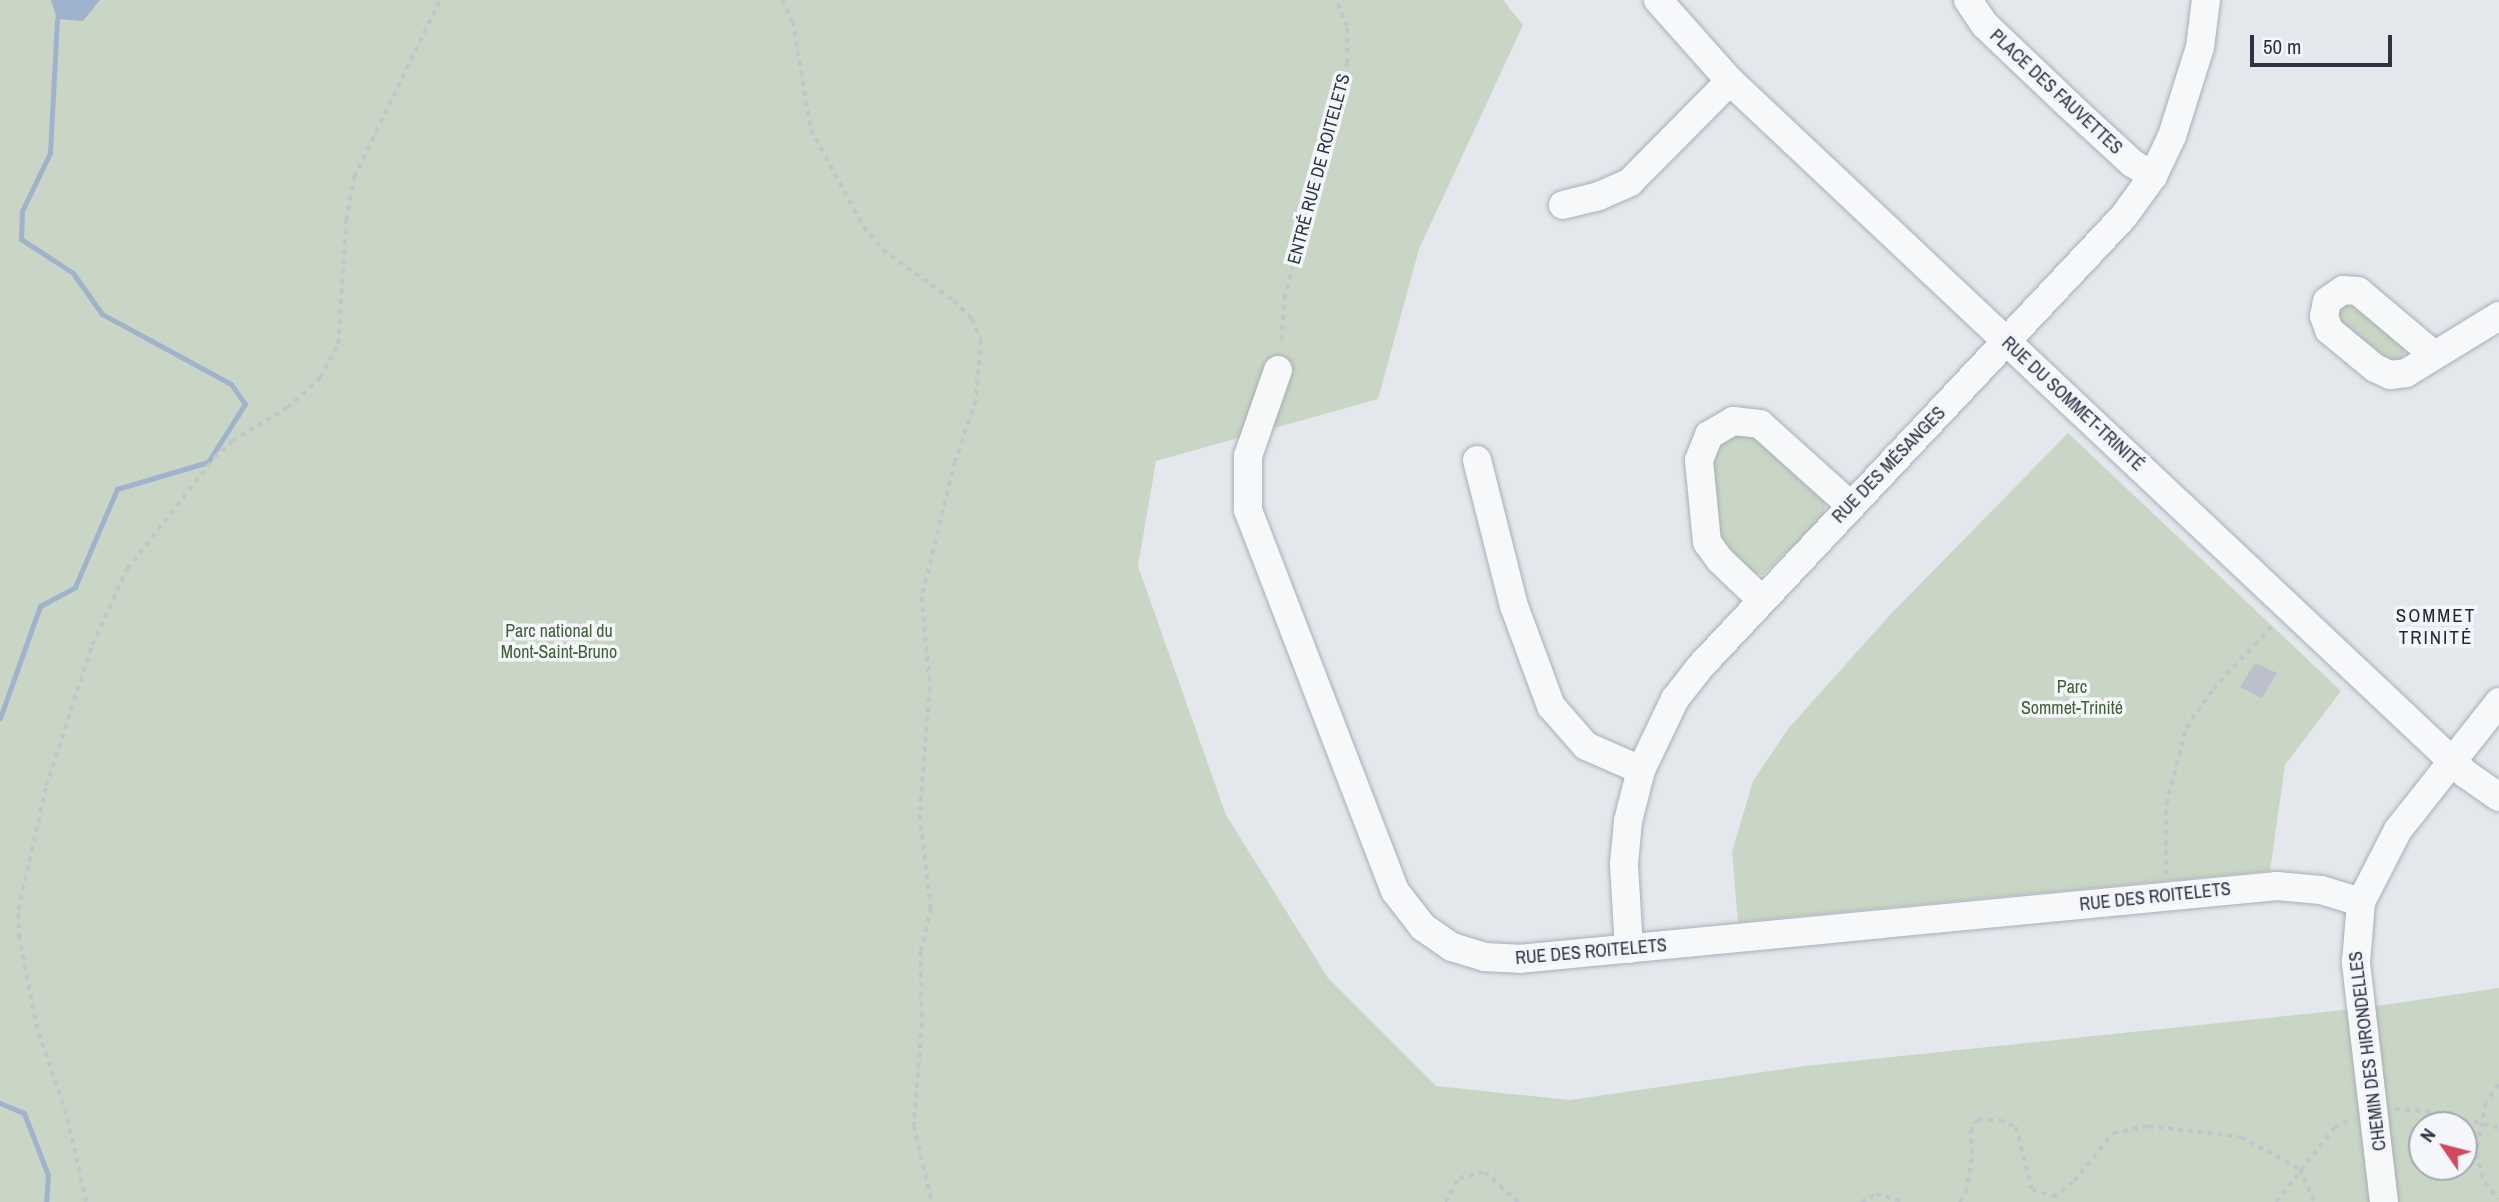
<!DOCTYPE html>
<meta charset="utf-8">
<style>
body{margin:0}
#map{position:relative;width:2499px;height:1202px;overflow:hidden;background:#e4e7ec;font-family:"Archivo Narrow",sans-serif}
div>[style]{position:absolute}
.green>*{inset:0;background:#c9d6c5}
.water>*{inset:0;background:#9fb4cc}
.stream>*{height:5px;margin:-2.5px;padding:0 2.5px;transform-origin:2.5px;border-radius:2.5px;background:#9fb4cc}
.building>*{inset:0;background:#bbc0ca}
.path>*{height:3.5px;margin-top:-1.75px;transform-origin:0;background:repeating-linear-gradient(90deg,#c2c5cb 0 5px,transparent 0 10px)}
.roads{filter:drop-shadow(0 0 2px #a9aeb7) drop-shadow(0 0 2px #a9aeb7)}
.minor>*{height:28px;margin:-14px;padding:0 14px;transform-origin:14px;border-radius:14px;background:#f7f8fa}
span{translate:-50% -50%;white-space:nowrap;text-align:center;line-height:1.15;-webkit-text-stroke:7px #f4f6f9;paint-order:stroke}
.street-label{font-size:18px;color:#2b3445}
.park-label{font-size:18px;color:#3f6138}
.neighbourhood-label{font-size:19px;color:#1d2536;letter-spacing:2px}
.north{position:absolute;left:2408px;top:1111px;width:70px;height:70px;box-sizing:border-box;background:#f4f6f9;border:2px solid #a4a8b1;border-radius:50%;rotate:305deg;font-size:19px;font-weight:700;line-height:28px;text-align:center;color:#2b3445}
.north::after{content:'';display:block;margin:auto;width:24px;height:32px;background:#d1495b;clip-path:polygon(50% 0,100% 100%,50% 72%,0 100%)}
.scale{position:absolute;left:2250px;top:35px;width:142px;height:32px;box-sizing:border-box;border:4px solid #2b3445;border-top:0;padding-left:9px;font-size:21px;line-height:24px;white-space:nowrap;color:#2b3445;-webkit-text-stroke:5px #f4f6f9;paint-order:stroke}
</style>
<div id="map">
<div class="green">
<i style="clip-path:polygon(evenodd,0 0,1503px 0,1523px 25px,1419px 249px,1378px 399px,1156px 461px,1138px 566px,1226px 815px,1328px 978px,1436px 1086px,1570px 1100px,1805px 1066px,2363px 1008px,2499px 988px,2499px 1202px,0 1202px,0 0,2422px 1125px,2464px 1125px,2464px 1167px,2422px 1167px,2422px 1125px)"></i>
<i style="clip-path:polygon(2351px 302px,2405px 345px,2403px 359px,2394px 365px,2340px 325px,2338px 309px)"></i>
<i style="clip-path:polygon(2068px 433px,2341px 691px,2285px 765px,2270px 871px,1738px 922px,1732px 852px,1753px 781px,1788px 729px,1888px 617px)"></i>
<i style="clip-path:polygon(1740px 434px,1752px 435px,1826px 503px,1823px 517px,1763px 575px,1754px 573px,1722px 543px,1718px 532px,1712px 467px,1718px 446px)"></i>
</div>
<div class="water">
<i style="clip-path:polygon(51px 0,100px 0,83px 21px,57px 19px)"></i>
</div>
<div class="stream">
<i style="left:0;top:718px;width:119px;rotate:-70.3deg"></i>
<i style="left:40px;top:606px;width:40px;rotate:-28deg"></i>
<i style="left:75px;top:587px;width:107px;rotate:-66.8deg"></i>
<i style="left:117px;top:489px;width:95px;rotate:-16.5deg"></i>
<i style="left:208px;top:462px;width:69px;rotate:-57.5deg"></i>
<i style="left:245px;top:404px;width:24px;rotate:-125deg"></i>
<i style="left:231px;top:384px;width:147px;rotate:-151.5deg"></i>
<i style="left:102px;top:314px;width:50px;rotate:-125.3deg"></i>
<i style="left:73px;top:273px;width:62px;rotate:-146.8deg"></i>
<i style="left:21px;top:239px;width:28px;rotate:-88deg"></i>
<i style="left:22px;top:211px;width:64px;rotate:-64.2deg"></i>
<i style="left:50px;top:153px;width:134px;rotate:-87deg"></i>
<i style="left:0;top:1103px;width:26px;rotate:23deg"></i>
<i style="left:24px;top:1113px;width:66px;rotate:68.8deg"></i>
<i style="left:48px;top:1175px;width:27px;rotate:94deg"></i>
</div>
<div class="building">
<i style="clip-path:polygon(2255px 663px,2277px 673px,2262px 698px,2240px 687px)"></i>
</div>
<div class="path">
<i style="left:782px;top:0;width:25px;rotate:63deg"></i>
<i style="left:793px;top:22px;width:109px;rotate:80.5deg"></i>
<i style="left:811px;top:130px;width:111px;rotate:61.3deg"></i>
<i style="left:864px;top:227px;width:30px;rotate:50deg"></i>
<i style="left:883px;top:250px;width:87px;rotate:35.7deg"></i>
<i style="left:954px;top:301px;width:25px;rotate:45deg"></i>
<i style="left:972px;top:319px;width:23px;rotate:67deg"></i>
<i style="left:981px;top:340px;width:61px;rotate:94.7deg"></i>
<i style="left:976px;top:401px;width:65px;rotate:109deg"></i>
<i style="left:955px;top:462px;width:139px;rotate:103.7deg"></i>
<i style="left:922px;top:597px;width:90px;rotate:84.9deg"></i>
<i style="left:930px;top:687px;width:128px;rotate:94.5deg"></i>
<i style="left:920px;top:815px;width:94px;rotate:83.3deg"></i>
<i style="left:931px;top:908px;width:45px;rotate:102.8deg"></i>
<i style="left:921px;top:952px;width:71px;rotate:89.2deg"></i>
<i style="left:922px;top:1023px;width:103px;rotate:94.4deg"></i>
<i style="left:914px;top:1126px;width:78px;rotate:76.7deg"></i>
<i style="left:1281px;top:340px;width:41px;rotate:-85.8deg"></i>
<i style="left:1284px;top:299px;width:244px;rotate:-75.1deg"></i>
<i style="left:1347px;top:63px;width:36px;rotate:-90deg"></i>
<i style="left:1347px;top:27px;width:29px;rotate:-112deg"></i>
<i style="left:2166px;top:875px;width:71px;rotate:-90deg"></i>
<i style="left:2166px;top:804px;width:79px;rotate:-75.3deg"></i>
<i style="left:2186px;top:728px;width:47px;rotate:-55.3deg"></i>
<i style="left:2213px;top:689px;width:89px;rotate:-46.8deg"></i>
<i style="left:2499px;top:1085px;width:22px;rotate:126deg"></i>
<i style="left:2486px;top:1103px;width:52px;rotate:101.1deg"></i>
<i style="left:2476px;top:1154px;width:30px;rotate:73deg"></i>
<i style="left:2485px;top:1183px;width:21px;rotate:49deg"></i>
<i style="left:2395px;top:1109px;width:40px;rotate:4.3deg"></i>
<i style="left:2435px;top:1112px;width:66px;rotate:14deg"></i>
<i style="left:86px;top:1202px;width:90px;rotate:-102.8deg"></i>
<i style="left:66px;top:1114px;width:90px;rotate:-108.8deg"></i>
<i style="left:37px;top:1029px;width:93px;rotate:-101.2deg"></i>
<i style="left:19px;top:938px;width:28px;rotate:-92deg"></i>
<i style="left:18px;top:910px;width:127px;rotate:-77.3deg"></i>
<i style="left:46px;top:786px;width:148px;rotate:-71.9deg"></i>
<i style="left:92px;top:645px;width:84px;rotate:-65.3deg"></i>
<i style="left:127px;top:569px;width:141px;rotate:-51.9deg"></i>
<i style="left:214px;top:458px;width:25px;rotate:-43deg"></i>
<i style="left:232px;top:441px;width:64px;rotate:-31deg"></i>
<i style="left:287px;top:408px;width:45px;rotate:-42.3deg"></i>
<i style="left:320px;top:378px;width:38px;rotate:-62deg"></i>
<i style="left:338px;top:344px;width:124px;rotate:-86.3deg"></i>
<i style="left:346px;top:220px;width:44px;rotate:-79.5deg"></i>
<i style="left:354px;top:177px;width:197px;rotate:-64.1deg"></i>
<i style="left:1445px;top:1202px;width:28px;rotate:-60deg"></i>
<i style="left:1459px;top:1178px;width:27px;rotate:-13deg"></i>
<i style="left:1485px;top:1172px;width:45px;rotate:42.3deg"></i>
<i style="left:1861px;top:1202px;width:17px;rotate:-28deg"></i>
<i style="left:1876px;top:1194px;width:30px;rotate:15deg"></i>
<i style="left:1959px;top:1202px;width:11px;rotate:-52deg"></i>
<i style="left:1966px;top:1193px;width:39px;rotate:-81deg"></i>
<i style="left:1972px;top:1154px;width:22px;rotate:-95deg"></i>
<i style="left:1970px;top:1132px;width:15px;rotate:-58deg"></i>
<i style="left:1978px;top:1119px;width:22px;rotate:3deg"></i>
<i style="left:2000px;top:1120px;width:17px;rotate:24deg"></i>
<i style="left:2016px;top:1127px;width:64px;rotate:75.5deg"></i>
<i style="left:2032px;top:1189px;width:22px;rotate:21deg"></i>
<i style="left:2053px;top:1197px;width:26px;rotate:-37deg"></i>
<i style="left:2074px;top:1181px;width:62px;rotate:-50.9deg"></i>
<i style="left:2113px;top:1133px;width:36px;rotate:-11deg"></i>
<i style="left:2148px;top:1126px;width:94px;rotate:6.7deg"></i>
<i style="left:2241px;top:1137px;width:67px;rotate:28.5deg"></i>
<i style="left:2300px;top:1169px;width:36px;rotate:66deg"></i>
<i style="left:2276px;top:1202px;width:94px;rotate:-51.9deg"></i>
<i style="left:2334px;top:1128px;width:19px;rotate:-28deg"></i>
</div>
<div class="roads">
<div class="minor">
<i style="left:1658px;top:0;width:108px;rotate:48.4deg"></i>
<i style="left:1730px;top:81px;width:1011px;rotate:43.28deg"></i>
<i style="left:2466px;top:774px;width:40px;rotate:34.9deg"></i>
<i style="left:1968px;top:0;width:30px;rotate:56deg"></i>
<i style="left:1985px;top:25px;width:116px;rotate:43.6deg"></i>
<i style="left:2069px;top:105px;width:86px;rotate:42.6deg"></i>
<i style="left:2132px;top:163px;width:25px;rotate:32deg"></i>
<i style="left:1563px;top:205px;width:37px;rotate:-14deg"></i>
<i style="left:1599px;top:196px;width:34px;rotate:-24deg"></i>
<i style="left:1630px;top:182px;width:142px;rotate:-45.3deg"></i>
<i style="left:2434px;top:355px;width:99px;rotate:-139.9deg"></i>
<i style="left:2358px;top:291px;width:15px;rotate:-176deg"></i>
<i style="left:2343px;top:290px;width:19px;rotate:145deg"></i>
<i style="left:2327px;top:301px;width:15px;rotate:101deg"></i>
<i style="left:2324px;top:316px;width:15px;rotate:70deg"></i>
<i style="left:2329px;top:330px;width:60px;rotate:39.6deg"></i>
<i style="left:2375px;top:368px;width:17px;rotate:25deg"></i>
<i style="left:2390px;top:375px;width:16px;rotate:-7deg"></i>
<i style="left:2406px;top:373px;width:109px;rotate:-31.5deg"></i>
<i style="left:1278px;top:370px;width:91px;rotate:109.2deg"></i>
<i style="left:1248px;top:456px;width:54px;rotate:90deg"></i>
<i style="left:1248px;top:510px;width:408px;rotate:68.9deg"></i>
<i style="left:1395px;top:891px;width:46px;rotate:52.1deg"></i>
<i style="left:1423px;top:927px;width:35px;rotate:35deg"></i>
<i style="left:1452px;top:947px;width:34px;rotate:17deg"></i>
<i style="left:1484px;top:957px;width:35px;rotate:3deg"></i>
<i style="left:1519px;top:959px;width:762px;rotate:-5.5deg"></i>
<i style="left:2277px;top:886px;width:44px;rotate:5.2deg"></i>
<i style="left:2321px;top:890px;width:42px;rotate:16.7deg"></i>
<i style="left:1477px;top:460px;width:151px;rotate:75.8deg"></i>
<i style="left:1514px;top:606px;width:107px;rotate:69.7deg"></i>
<i style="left:1551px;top:706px;width:53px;rotate:48.8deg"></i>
<i style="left:1586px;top:746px;width:60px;rotate:23.6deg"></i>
<i style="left:1762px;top:600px;width:58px;rotate:-136.4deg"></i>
<i style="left:1720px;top:560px;width:22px;rotate:-126deg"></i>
<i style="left:1707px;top:542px;width:82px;rotate:-95.6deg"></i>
<i style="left:1699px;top:460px;width:27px;rotate:-68deg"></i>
<i style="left:1709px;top:435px;width:28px;rotate:-30deg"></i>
<i style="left:1733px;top:421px;width:27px;rotate:6deg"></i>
<i style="left:1760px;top:424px;width:122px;rotate:42deg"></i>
<i style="left:1629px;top:949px;width:85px;rotate:-93.4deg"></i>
<i style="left:1624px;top:864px;width:43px;rotate:-84.7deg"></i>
<i style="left:1628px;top:821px;width:53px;rotate:-75.7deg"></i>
<i style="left:1641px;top:770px;width:79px;rotate:-64.4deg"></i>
<i style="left:1675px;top:699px;width:39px;rotate:-52deg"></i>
<i style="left:1699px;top:668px;width:620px;rotate:-46.76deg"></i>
<i style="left:2124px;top:216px;width:49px;rotate:-54.1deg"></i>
<i style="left:2153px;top:176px;width:44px;rotate:-64.6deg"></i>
<i style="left:2172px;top:136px;width:93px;rotate:-72.5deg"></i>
<i style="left:2200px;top:47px;width:47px;rotate:-82.7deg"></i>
<i style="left:2384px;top:1202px;width:242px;rotate:-96.7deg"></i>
<i style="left:2356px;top:962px;width:60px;rotate:-85.2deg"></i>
<i style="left:2361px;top:902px;width:81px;rotate:-62.8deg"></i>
<i style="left:2398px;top:830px;width:163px;rotate:-51.7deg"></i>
</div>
</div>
<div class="street-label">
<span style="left:2056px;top:92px;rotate:43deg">PLACE DES FAUVETTES</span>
<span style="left:1319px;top:169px;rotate:-75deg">ENTRÉ RUE DE ROITELETS</span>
<span style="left:2073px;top:404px;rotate:43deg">RUE DU SOMMET-TRINITÉ</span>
<span style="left:1889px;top:465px;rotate:-46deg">RUE DES MÉSANGES</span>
<span style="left:2155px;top:897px;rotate:-6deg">RUE DES ROITELETS</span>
<span style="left:1591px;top:952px;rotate:-5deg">RUE DES ROITELETS</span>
<span style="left:2368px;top:1051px;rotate:-97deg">CHEMIN DES HIRONDELLES</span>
</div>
<div class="park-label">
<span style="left:559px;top:642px">Parc national du<br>Mont-Saint-Bruno</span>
<span style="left:2072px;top:698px">Parc<br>Sommet-Trinité</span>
</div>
<div class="neighbourhood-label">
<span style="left:2436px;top:627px">SOMMET<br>TRINITÉ</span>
</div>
<div class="north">N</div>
<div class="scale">50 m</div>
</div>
